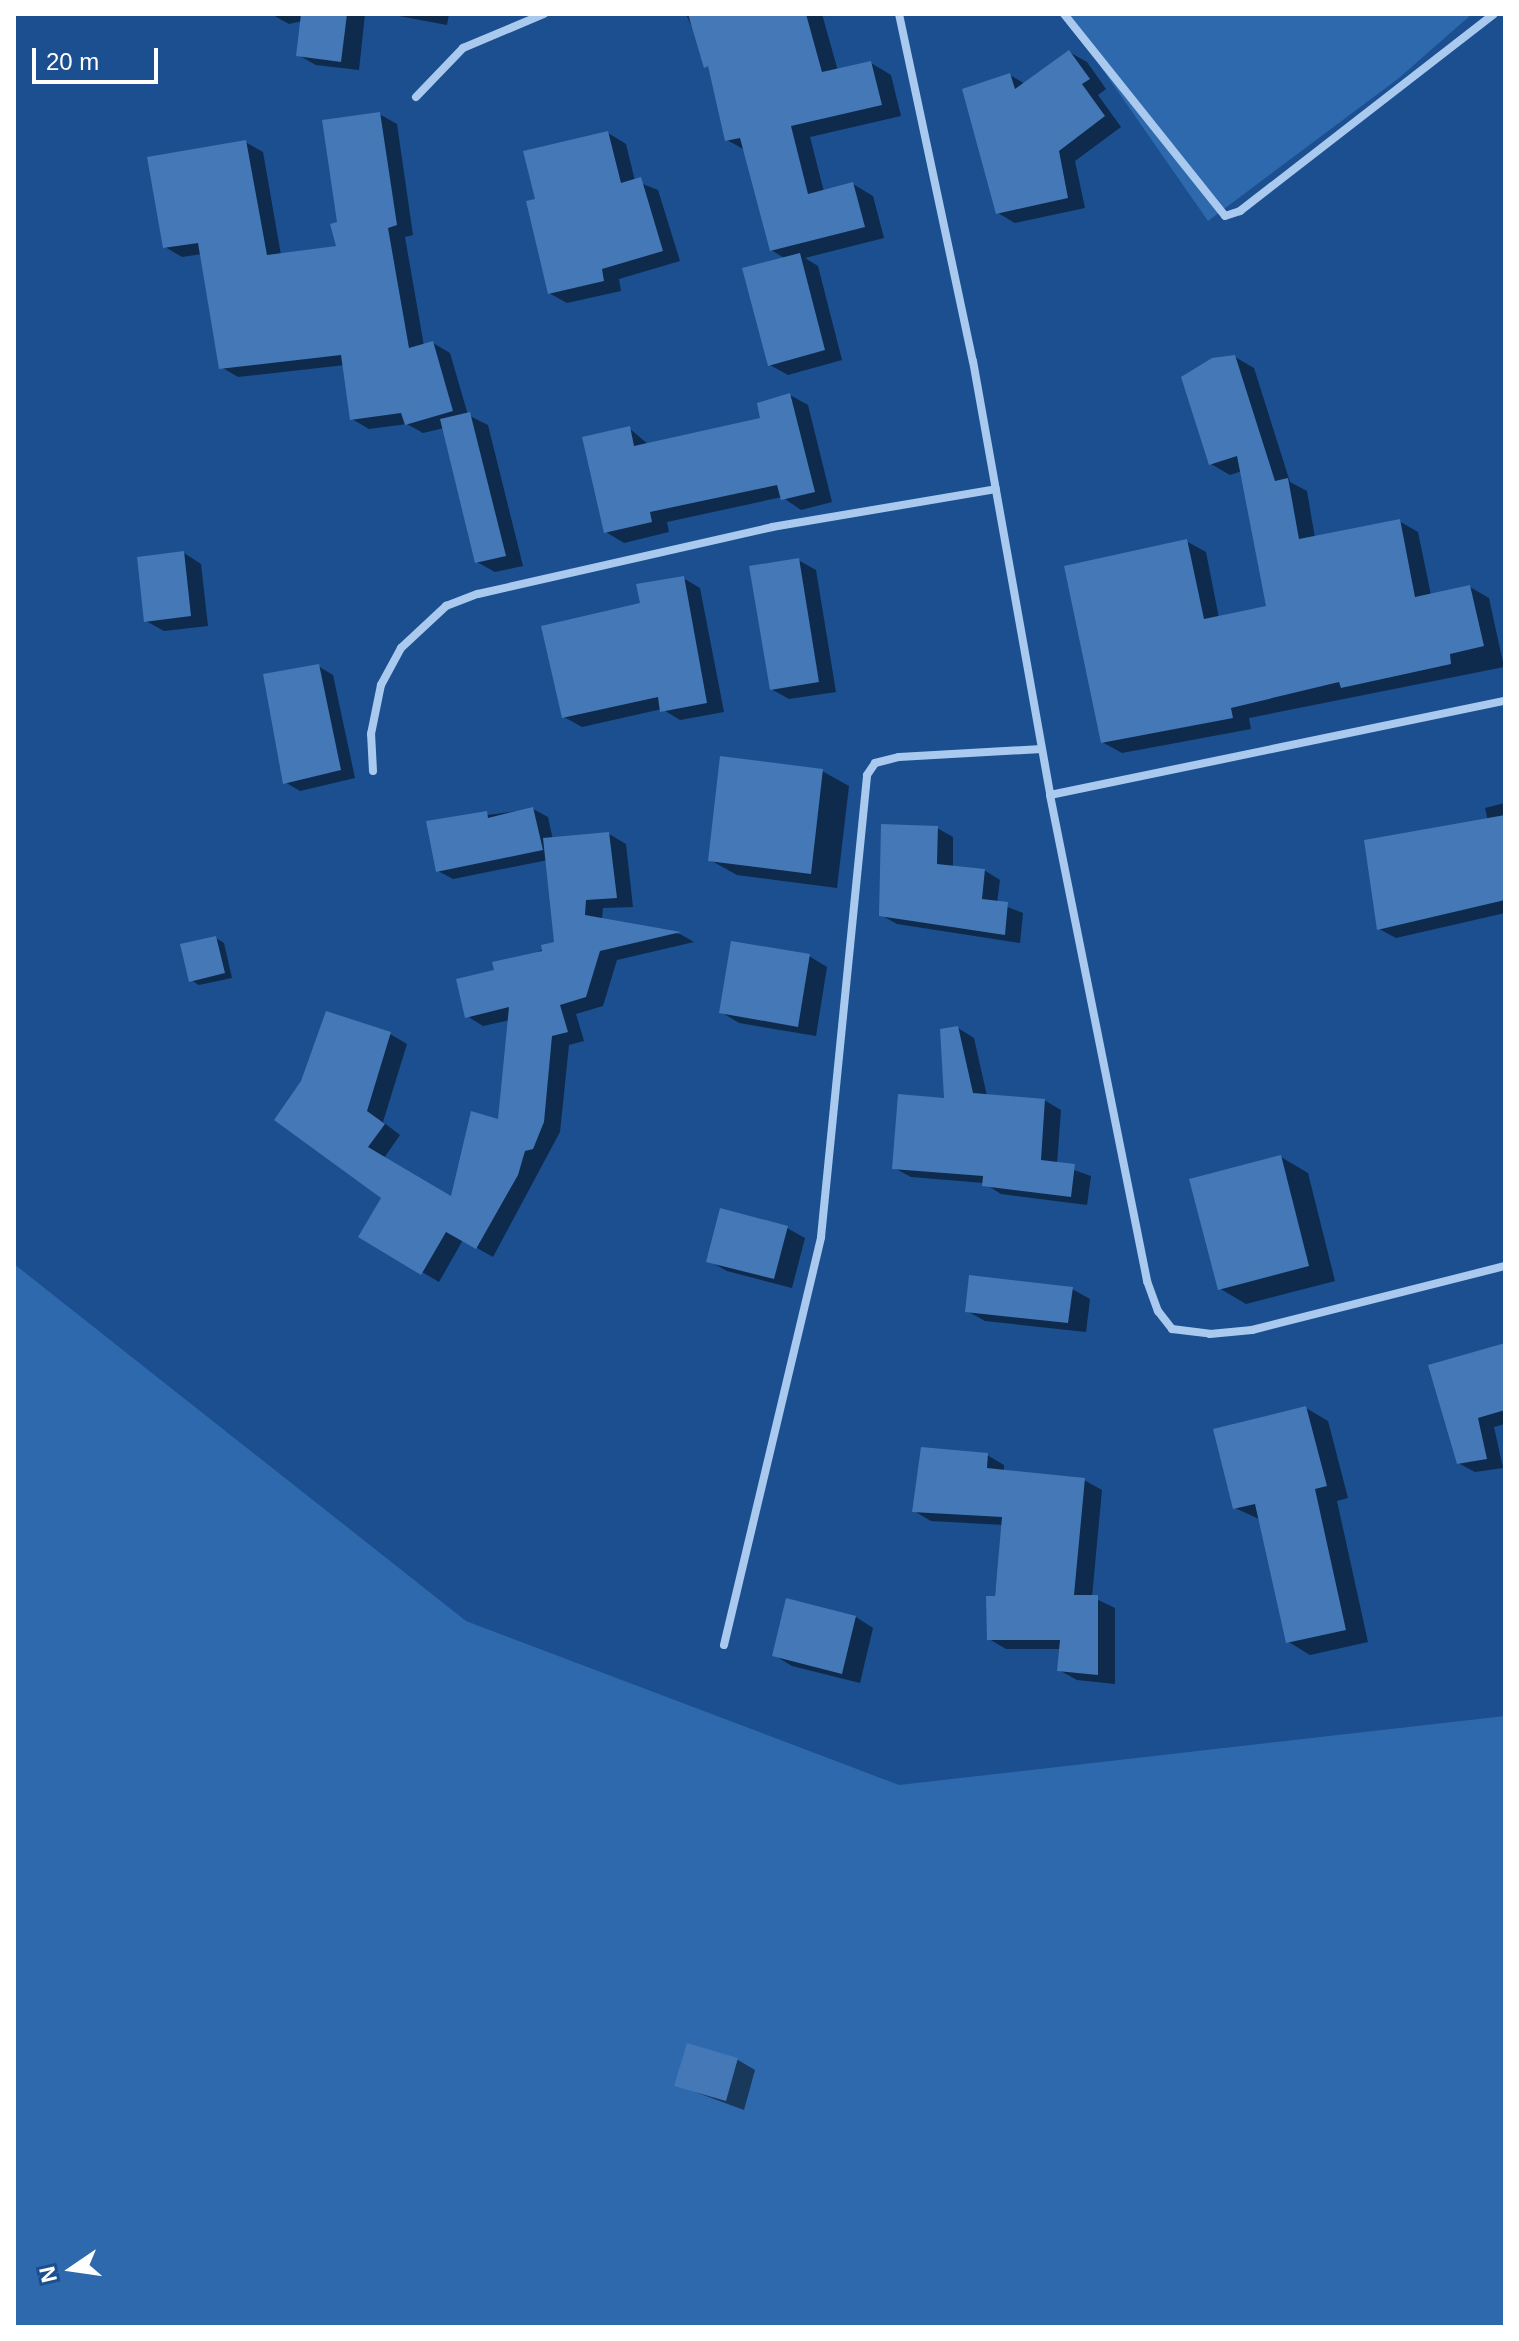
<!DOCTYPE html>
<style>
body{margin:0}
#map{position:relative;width:1519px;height:2341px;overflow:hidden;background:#1b4f8f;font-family:Helvetica,sans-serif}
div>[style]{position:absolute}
.green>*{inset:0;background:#2e69ad}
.shadow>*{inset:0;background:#0007}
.building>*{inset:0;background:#4478b7}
.minor>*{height:8px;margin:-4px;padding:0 4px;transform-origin:4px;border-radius:4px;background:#a9c9ee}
span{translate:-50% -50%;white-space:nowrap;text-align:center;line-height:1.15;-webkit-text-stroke:8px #1b4f8f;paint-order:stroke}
.frame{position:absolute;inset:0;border:16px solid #fff;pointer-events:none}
.north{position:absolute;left:32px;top:2229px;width:80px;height:80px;-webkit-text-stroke:6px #1b4f8f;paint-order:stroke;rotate:257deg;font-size:22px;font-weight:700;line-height:32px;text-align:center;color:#fff}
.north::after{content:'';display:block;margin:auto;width:28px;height:36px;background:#fff;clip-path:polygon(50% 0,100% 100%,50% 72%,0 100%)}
.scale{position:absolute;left:32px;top:48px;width:126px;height:36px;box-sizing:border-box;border:4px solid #fff;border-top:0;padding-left:10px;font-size:24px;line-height:28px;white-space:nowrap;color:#fff;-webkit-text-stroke:6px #1b4f8f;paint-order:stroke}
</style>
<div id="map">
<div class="green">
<i style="clip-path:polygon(1064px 14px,1472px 14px,1399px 78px,1208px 221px)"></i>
<i style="clip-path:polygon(14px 1264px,466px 1621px,899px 1785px,1505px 1716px,1505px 2327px,14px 2327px)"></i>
</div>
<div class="shadow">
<i style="clip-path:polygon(271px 14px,365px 14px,359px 70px,316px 65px,298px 55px,302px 21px,289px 24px)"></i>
<i style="clip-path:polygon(388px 14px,449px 14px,447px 25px)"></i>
<i style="clip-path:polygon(686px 14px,822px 14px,838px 71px,871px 63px,891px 75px,901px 116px,810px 137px,824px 192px,853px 184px,873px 196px,884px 238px,805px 258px,818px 266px,842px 360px,788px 375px,770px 365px,786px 259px,771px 250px,745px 150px,727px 140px,711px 69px)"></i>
<i style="clip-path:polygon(1069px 52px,1087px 62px,1106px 89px,1098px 95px,1121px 127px,1075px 161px,1085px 208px,1015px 223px,998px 213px,1010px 75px,1025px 84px)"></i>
<i style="clip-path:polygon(379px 114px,397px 124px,413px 235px,405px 237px,424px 346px,433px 343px,450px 353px,468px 415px,488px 425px,523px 566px,495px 572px,477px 562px,444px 428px,423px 433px,407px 424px,369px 429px,352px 419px,345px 365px,238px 377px,221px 367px,202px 254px,182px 257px,165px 247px,245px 142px,263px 152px,281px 255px,338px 248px,340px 223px)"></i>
<i style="clip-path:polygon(608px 133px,626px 144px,635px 181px,658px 190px,680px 261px,619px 279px,621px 291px,567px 303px,549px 293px,538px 201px)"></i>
<i style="clip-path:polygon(1235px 357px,1254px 368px,1290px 482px,1307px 491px,1315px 538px,1399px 521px,1418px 532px,1431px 595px,1470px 587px,1489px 598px,1504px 667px,1249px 718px,1251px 729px,1122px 753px,1102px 742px,1186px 541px,1206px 552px,1219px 618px,1268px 607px,1242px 471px,1230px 475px,1211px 464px)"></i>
<i style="clip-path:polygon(790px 395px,808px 405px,832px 502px,801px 510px,782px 497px,667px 522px,669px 532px,624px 543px,606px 532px,629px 428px,649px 445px,763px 419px)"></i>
<i style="clip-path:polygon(184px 553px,201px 564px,208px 626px,164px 631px,146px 621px)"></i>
<i style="clip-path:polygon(798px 560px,816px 570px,836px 692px,789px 699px,771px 689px)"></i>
<i style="clip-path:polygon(683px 578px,700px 588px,724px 712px,680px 720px,662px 709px,582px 727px,564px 717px,642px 604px)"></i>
<i style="clip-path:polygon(318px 666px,333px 675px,355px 778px,300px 791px,285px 782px)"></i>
<i style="clip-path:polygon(822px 771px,849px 786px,837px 888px,737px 875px,710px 860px)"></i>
<i style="clip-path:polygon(1505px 803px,1505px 913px,1396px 938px,1379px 929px,1488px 821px,1485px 808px)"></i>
<i style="clip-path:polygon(533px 809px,548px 817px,553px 840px,609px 834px,626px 844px,633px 907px,603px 908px,602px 920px,680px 934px,694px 942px,617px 960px,603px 1006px,576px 1014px,584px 1041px,569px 1045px,560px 1132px,493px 1257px,463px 1240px,439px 1282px,361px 1236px,384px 1197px,277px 1119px,390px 1034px,407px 1044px,383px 1122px,400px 1135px,384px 1158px,453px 1199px,499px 1121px,510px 1020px,483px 1026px,467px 1016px,497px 972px,556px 943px,548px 860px,453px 879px,438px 871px,428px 823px)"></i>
<i style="clip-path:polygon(937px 828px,953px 837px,953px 868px,984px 870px,1000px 880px,997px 903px,1023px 913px,1020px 943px,897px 924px,881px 915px)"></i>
<i style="clip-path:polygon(216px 938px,224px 943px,232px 978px,199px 985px,191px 980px)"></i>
<i style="clip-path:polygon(809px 956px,827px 967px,816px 1036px,739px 1023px,721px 1012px)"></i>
<i style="clip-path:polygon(958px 1028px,974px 1038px,987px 1096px,1044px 1100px,1061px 1110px,1057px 1164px,1091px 1176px,1087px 1205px,1001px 1194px,984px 1183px,911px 1177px,894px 1168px,946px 1100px)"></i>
<i style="clip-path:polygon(1281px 1157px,1308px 1173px,1335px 1281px,1246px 1304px,1219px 1288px)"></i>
<i style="clip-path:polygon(787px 1228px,805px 1238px,792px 1288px,727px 1271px,709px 1261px)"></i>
<i style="clip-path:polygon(1072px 1289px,1090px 1299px,1086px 1332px,985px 1321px,967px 1311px)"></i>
<i style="clip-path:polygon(1505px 1345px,1505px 1424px,1494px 1427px,1503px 1468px,1475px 1472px,1458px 1463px)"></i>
<i style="clip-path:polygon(1306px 1408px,1328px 1421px,1348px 1498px,1337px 1501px,1368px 1642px,1310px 1655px,1287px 1641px,1261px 1520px,1235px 1508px)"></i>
<i style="clip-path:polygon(987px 1455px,1004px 1465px,1004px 1472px,1084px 1480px,1102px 1490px,1092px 1597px,1115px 1608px,1115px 1684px,1077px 1680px,1059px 1670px,1061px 1649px,1006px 1649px,989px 1639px,1004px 1525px,931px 1521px,914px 1511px)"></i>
<i style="clip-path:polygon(856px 1617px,873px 1628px,860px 1683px,792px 1666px,774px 1655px)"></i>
<i style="clip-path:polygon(738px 2060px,755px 2070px,744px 2110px,676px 2085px)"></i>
</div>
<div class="building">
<i style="clip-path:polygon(301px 14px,347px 14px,341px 62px,296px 56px)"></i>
<i style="clip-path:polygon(688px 14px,806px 14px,822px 72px,871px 61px,882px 105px,791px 126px,808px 194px,853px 182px,865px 227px,770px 251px,740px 138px,725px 141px,708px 66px,704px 68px)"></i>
<i style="clip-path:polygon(1069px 50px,1090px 79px,1082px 84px,1105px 116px,1059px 151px,1068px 198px,996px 214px,962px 89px,1010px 73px,1015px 89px)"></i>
<i style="clip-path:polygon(380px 112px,397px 225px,388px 228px,409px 348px,433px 341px,453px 411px,405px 425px,401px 413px,350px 420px,341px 355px,219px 369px,198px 243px,163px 248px,147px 157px,246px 140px,267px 255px,336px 246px,330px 224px,337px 222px,322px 120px)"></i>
<i style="clip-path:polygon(608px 131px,621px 183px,641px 177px,663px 251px,602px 269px,604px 281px,548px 294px,526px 201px,535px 199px,523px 151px)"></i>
<i style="clip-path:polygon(800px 253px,825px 350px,768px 366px,742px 268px)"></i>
<i style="clip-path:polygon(1235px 355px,1275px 481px,1288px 478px,1299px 539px,1400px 519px,1415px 597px,1470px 585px,1484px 646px,1450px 654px,1451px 664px,1341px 688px,1339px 682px,1231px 708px,1233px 718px,1101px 743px,1064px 566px,1187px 539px,1204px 619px,1266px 606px,1237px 456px,1209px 465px,1181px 377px,1212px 358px)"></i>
<i style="clip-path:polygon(790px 393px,815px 492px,781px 500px,777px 485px,650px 512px,652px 522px,604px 533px,582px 437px,630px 426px,634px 446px,760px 418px,757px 403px)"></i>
<i style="clip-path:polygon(470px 412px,506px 556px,475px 563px,440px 419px)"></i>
<i style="clip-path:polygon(184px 551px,191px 616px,144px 622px,137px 557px)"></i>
<i style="clip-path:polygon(799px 558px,819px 682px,770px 690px,749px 566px)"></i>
<i style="clip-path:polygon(684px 576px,707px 703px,660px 712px,658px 697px,562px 718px,541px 626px,640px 603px,636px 584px)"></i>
<i style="clip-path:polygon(319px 664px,341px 770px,283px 784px,263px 674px)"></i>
<i style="clip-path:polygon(720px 756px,823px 769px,811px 874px,708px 861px)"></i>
<i style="clip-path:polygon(533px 807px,543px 850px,436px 872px,426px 821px,487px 811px,488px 818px)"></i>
<i style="clip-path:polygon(1505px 815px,1505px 900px,1377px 930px,1364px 840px)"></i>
<i style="clip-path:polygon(881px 824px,938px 826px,937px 864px,985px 869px,982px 899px,1008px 902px,1005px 935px,879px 916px)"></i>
<i style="clip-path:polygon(609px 832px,617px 898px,586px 900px,585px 915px,681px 932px,600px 951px,586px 997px,560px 1005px,568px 1032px,552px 1036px,544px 1122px,533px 1149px,525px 1151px,518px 1175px,476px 1249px,446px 1232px,421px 1275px,358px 1237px,381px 1198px,274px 1120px,301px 1081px,326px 1011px,391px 1032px,367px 1111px,385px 1124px,368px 1147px,451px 1196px,471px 1111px,498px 1119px,509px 1007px,465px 1018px,456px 979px,494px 970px,492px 962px,542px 951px,541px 945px,554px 942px,543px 838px)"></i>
<i style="clip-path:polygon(216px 936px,225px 973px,189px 982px,180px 944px)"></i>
<i style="clip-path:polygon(731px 941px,810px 954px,798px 1027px,719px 1013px)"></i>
<i style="clip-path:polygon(958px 1026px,973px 1093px,1045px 1099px,1041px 1160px,1075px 1164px,1071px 1197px,982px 1186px,983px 1176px,892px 1169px,898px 1094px,944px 1098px,940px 1029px)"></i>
<i style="clip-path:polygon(1281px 1155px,1309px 1266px,1218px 1290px,1189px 1179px)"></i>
<i style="clip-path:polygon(720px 1208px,788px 1226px,774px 1279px,706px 1262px)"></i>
<i style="clip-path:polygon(969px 1275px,1073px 1287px,1068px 1323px,965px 1312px)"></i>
<i style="clip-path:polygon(1505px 1343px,1505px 1410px,1478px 1418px,1487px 1459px,1457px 1464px,1428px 1365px)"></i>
<i style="clip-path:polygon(1306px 1406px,1327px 1486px,1315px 1489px,1346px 1630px,1286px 1643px,1255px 1504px,1233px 1509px,1213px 1429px)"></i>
<i style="clip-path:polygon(921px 1447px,988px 1453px,987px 1468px,1085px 1478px,1074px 1595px,1098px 1595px,1098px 1675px,1057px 1671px,1060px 1640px,987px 1640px,986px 1596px,995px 1596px,1002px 1517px,912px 1512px)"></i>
<i style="clip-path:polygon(786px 1598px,856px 1616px,842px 1674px,772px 1656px)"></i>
<i style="clip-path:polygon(687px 2043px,738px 2058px,726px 2101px,674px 2086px)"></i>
</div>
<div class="minor">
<i style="left:899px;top:14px;width:355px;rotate:78deg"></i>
<i style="left:973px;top:361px;width:441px;rotate:79.9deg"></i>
<i style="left:1050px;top:795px;width:496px;rotate:78.7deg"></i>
<i style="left:1147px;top:1281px;width:32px;rotate:70deg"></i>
<i style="left:1158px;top:1311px;width:23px;rotate:52deg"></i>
<i style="left:1172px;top:1329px;width:38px;rotate:7deg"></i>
<i style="left:1210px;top:1334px;width:42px;rotate:-5.4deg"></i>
<i style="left:1252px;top:1330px;width:261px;rotate:-14.2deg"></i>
<i style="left:1064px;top:14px;width:258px;rotate:51.4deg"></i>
<i style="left:1225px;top:216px;width:16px;rotate:-18deg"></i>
<i style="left:1240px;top:211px;width:321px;rotate:-37.8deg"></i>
<i style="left:416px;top:97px;width:68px;rotate:-46.2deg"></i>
<i style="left:463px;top:48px;width:88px;rotate:-22.8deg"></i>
<i style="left:373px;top:771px;width:37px;rotate:-93deg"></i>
<i style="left:371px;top:734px;width:50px;rotate:-78.5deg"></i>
<i style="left:381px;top:685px;width:42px;rotate:-61.6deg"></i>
<i style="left:401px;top:648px;width:62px;rotate:-43deg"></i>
<i style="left:446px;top:606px;width:34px;rotate:-21deg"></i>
<i style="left:478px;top:594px;width:302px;rotate:-12.8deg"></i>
<i style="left:772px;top:527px;width:227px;rotate:-9.6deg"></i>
<i style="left:1050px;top:795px;width:465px;rotate:-11.7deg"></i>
<i style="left:724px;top:1645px;width:419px;rotate:-76.6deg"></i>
<i style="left:821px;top:1237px;width:464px;rotate:-84.3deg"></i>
<i style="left:867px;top:775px;width:14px;rotate:-56deg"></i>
<i style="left:875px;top:763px;width:25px;rotate:-14deg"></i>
<i style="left:899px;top:757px;width:143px;rotate:-3.2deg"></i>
</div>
<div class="frame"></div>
<div class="north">N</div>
<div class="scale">20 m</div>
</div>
